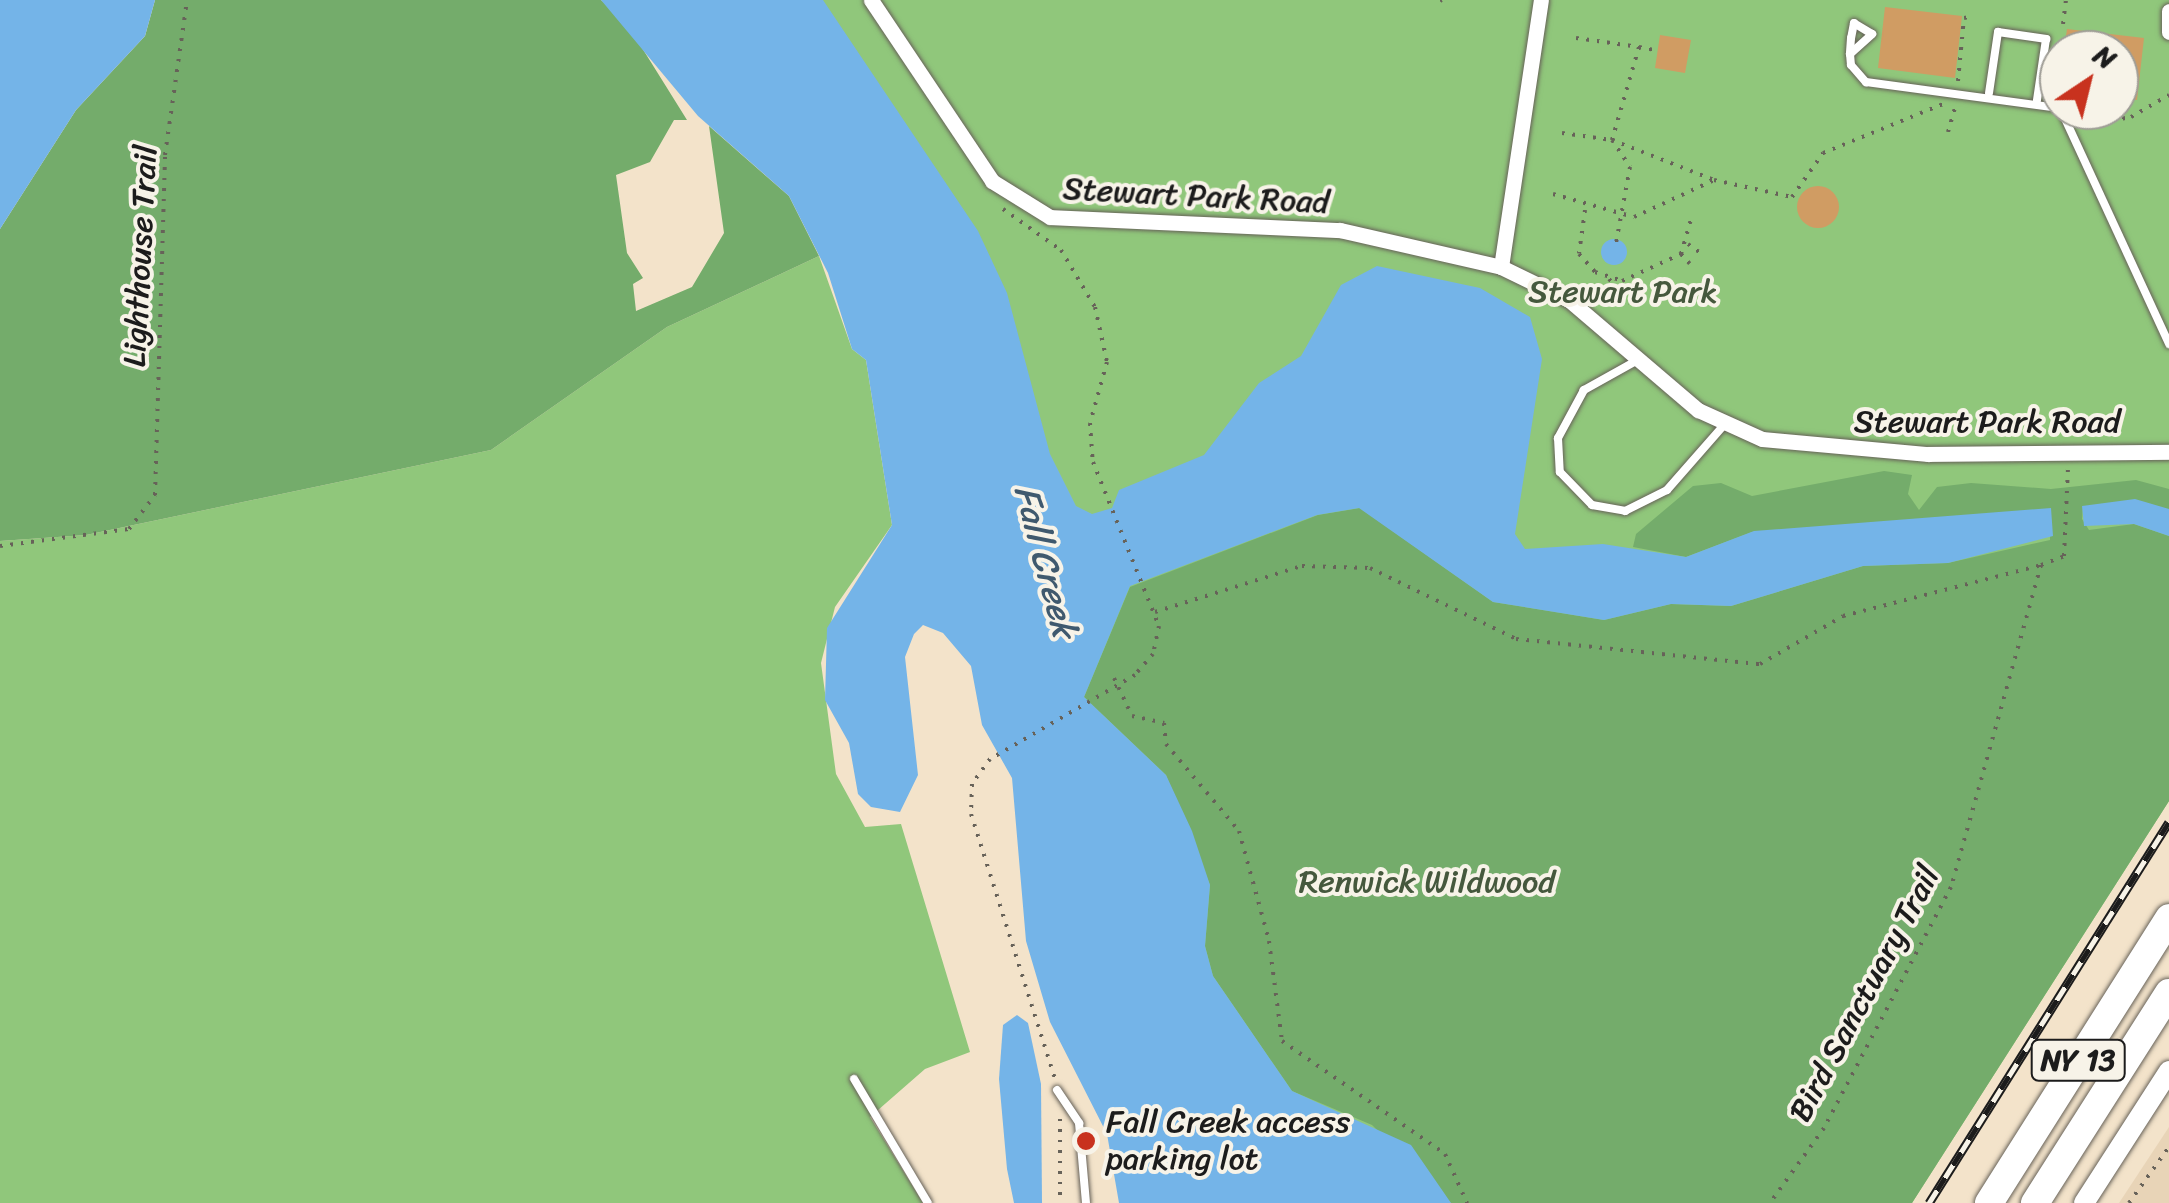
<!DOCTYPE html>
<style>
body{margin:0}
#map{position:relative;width:2169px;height:1203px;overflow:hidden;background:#f3e3ca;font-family:Sriracha,sans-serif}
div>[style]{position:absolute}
.built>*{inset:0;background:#e8d4b7}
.green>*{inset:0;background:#90c77b}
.forest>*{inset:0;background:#74ac6b}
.water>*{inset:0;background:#74b4e8}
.round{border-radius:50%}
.building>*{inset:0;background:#d09c63}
.path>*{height:4px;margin-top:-2px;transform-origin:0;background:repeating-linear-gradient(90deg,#676259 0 2.5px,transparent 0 10.5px)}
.roads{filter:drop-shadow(0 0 2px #676259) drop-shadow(0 0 2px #676259)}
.service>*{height:8px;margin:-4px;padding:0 4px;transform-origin:4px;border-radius:4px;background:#fff}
.minor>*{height:15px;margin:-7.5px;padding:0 7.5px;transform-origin:7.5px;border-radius:7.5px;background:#fff}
.tertiary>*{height:20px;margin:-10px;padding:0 10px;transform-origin:10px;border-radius:10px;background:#fff}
.motorway>*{height:28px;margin:-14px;padding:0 14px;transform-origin:14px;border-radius:14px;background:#fff}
.rail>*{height:9px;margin-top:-4.5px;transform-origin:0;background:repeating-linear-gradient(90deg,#f7f3e8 0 15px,#1c1c1c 0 30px);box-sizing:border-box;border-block:2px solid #1c1c1c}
.dots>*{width:28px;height:28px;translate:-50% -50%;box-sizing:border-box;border:5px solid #f7f3e8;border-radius:50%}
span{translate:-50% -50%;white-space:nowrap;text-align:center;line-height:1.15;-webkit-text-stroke:8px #f7f3e8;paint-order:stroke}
.shield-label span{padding:2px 8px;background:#f7f3e8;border:2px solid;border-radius:8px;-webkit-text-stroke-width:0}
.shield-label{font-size:30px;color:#1c1c1c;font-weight:700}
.street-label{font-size:32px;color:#1c1c1c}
.park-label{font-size:32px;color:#45583d}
.poi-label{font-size:32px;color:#1c1c1c}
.left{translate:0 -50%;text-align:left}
.water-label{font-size:35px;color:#3f596e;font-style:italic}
.north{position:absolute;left:2039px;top:30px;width:100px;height:100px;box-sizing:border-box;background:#f7f3e8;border:2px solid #9f9d96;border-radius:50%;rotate:35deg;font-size:28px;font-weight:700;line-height:40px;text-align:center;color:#1c1c1c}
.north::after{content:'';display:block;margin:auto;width:35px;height:45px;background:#c8321e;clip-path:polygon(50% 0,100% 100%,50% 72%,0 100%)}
</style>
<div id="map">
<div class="built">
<i style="clip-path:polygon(2169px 1127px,2169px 1203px,2119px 1203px)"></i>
</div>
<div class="green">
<i style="clip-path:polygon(evenodd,710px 0,2169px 0,2169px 801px,1912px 1203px,1178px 1203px,1067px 808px,710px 0,2059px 50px,2119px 50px,2119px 110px,2059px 110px,2059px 50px)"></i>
<i style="clip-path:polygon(819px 256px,852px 349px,866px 360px,892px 525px,835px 607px,821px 663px,836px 774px,865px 827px,901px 824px,970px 1052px,925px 1069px,870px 1117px,923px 1203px,0 1203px,0 541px,86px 535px,491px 450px,667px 327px)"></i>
</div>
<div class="forest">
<i style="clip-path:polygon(155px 0,601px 0,624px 19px,687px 120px,674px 120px,650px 162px,616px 175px,627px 253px,643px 278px,633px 284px,636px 311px,692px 287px,724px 233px,709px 126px,789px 196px,819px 256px,667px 327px,491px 450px,86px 535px,0 541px,0 229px,76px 110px,145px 36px)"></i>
<i style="clip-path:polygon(1884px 471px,1912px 475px,1908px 494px,1919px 510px,1937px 487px,1971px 483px,2051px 489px,2136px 480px,2169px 489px,2169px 509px,2083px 506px,2082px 519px,2089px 530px,2134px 524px,2169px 536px,2169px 801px,1912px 1203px,1451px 1203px,1372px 1125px,1292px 1091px,1213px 976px,1205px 946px,1210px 885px,1166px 775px,1084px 697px,1130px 587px,1318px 515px,1360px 508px,1493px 602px,1604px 620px,1671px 604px,1731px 606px,1863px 566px,1948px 563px,2050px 540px,2050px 509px,1752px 532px,1686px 557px,1633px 547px,1636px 534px,1693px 486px,1721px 483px,1752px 496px)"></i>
</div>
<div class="water">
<i style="clip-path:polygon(0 0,155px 0,145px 36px,76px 110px,0 229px)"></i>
<i style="clip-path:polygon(601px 0,823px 0,978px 231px,1007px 293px,1050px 454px,1076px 506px,1092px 514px,1112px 508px,1119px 490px,1204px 455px,1259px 383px,1301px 356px,1341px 285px,1377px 266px,1480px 288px,1530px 317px,1542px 359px,1515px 534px,1525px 549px,1603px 544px,1686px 557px,1754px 531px,2051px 508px,2053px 536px,1948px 563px,1863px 566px,1731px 606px,1671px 604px,1604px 620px,1493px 602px,1359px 508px,1317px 515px,1130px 586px,1084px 697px,1166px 775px,1192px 831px,1210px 885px,1205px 946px,1213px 976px,1292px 1091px,1411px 1145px,1451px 1203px,1119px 1203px,1107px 1134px,1050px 1022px,1026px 941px,1012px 778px,982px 725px,971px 666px,943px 633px,923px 625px,914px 634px,905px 657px,918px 775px,900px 812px,871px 807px,858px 794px,849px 743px,825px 700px,827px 628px,892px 525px,866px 360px,852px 349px,828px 273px,789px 196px,698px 116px)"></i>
<i class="round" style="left:1601px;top:239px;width:26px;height:26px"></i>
<i style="clip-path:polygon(2135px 499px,2169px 509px,2169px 536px,2134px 524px,2084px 526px,2082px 506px)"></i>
<i style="clip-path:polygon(1017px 1015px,1028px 1023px,1041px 1084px,1042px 1203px,1014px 1203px,1007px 1169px,999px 1079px,1003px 1025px)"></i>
</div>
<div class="building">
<i style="clip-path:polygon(1885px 7px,1962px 16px,1955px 78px,1878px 68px)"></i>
<i style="clip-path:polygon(2067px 29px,2144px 38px,2137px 100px,2119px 98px,2119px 50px,2064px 50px)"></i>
<i style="clip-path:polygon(1660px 35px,1691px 40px,1685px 73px,1655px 68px)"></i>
<i class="round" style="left:1797px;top:186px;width:42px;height:42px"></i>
</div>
<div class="path">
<i style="left:1440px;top:1px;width:2px;rotate:-27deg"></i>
<i style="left:2063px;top:24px;width:24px;rotate:-83deg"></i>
<i style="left:1576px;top:38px;width:64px;rotate:8.1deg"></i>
<i style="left:1639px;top:47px;width:97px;rotate:106.2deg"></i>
<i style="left:1612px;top:140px;width:110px;rotate:21.4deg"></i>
<i style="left:1639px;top:47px;width:15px;rotate:11deg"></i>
<i style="left:1958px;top:81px;width:63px;rotate:-84.6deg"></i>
<i style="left:1964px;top:18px;width:10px;rotate:-11deg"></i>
<i style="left:2081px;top:126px;width:51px;rotate:-10.2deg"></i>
<i style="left:2131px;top:117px;width:44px;rotate:-30.1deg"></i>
<i style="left:1948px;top:132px;width:25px;rotate:-74deg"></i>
<i style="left:1562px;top:133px;width:50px;rotate:8deg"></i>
<i style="left:1612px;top:140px;width:32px;rotate:56deg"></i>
<i style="left:1630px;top:167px;width:77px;rotate:100.4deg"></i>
<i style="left:1553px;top:194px;width:84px;rotate:15.9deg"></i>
<i style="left:1634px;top:217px;width:88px;rotate:-24.8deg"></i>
<i style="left:1714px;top:180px;width:80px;rotate:12.3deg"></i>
<i style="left:1792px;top:197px;width:54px;rotate:-54.8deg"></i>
<i style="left:1823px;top:153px;width:130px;rotate:-22.2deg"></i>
<i style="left:1003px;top:209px;width:71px;rotate:35.3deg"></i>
<i style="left:1061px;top:250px;width:66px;rotate:59.2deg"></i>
<i style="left:1095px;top:307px;width:56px;rotate:77.7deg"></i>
<i style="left:1107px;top:362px;width:63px;rotate:105.6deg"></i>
<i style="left:1090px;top:423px;width:39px;rotate:86deg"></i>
<i style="left:1093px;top:462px;width:177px;rotate:68.1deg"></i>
<i style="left:1159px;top:626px;width:29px;rotate:102deg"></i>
<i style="left:1153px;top:654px;width:28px;rotate:131deg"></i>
<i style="left:1135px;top:675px;width:168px;rotate:149.9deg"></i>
<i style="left:990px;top:759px;width:31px;rotate:126deg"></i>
<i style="left:972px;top:784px;width:30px;rotate:92deg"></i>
<i style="left:971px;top:814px;width:278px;rotate:72.4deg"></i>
<i style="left:1585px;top:210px;width:44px;rotate:97.8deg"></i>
<i style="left:1579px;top:254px;width:24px;rotate:48deg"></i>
<i style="left:1595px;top:272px;width:28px;rotate:18deg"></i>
<i style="left:1622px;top:281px;width:65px;rotate:-24.6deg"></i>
<i style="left:1681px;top:254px;width:36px;rotate:-74deg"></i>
<i style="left:1688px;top:244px;width:14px;rotate:36deg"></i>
<i style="left:1681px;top:254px;width:13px;rotate:48deg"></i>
<i style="left:1609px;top:279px;width:32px;rotate:49deg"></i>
<i style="left:0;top:546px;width:130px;rotate:-7.5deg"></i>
<i style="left:129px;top:529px;width:43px;rotate:-52.6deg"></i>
<i style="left:155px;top:495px;width:340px;rotate:-88.3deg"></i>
<i style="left:165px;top:155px;width:157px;rotate:-81.9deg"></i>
<i style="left:2041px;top:565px;width:25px;rotate:-21deg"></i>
<i style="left:2064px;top:556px;width:87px;rotate:-87.4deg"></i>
<i style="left:1155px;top:612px;width:154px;rotate:-17.4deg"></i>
<i style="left:1302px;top:566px;width:68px;rotate:1.7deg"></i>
<i style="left:1370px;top:568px;width:162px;rotate:25.9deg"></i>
<i style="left:1516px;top:639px;width:245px;rotate:5.9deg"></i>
<i style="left:1760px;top:664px;width:96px;rotate:-30deg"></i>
<i style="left:1843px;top:616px;width:204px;rotate:-14.4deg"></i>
<i style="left:2041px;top:565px;width:334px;rotate:105.6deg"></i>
<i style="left:1951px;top:887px;width:272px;rotate:117.8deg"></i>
<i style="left:1824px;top:1128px;width:92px;rotate:125.8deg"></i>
<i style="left:1114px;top:678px;width:42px;rotate:64.7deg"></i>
<i style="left:1132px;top:716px;width:33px;rotate:12deg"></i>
<i style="left:1164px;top:723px;width:21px;rotate:85deg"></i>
<i style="left:1166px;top:744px;width:114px;rotate:50deg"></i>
<i style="left:1239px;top:831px;width:114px;rotate:74.7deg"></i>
<i style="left:1269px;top:941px;width:101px;rotate:82.6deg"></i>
<i style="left:1282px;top:1041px;width:198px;rotate:34.7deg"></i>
<i style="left:1445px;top:1154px;width:54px;rotate:65.8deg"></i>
<i style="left:1060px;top:1119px;width:84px;rotate:90deg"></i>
<i style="left:2129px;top:1203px;width:69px;rotate:-54.5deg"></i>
</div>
<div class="roads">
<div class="service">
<i style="left:1850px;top:54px;width:30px;rotate:-42deg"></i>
<i style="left:1872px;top:34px;width:21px;rotate:-149deg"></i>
<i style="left:1854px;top:23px;width:15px;rotate:101deg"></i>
<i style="left:1851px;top:38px;width:16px;rotate:94deg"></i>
<i style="left:1850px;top:54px;width:11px;rotate:85deg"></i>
<i style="left:1851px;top:65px;width:23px;rotate:49deg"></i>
<i style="left:1866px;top:82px;width:195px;rotate:7.7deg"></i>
<i style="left:1989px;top:93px;width:62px;rotate:-81.6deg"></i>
<i style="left:1998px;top:32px;width:49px;rotate:8.3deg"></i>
<i style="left:2046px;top:39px;width:62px;rotate:98.4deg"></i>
<i style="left:2061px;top:110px;width:258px;rotate:65.2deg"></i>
<i style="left:1636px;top:361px;width:60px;rotate:150.9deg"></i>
<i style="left:1584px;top:390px;width:55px;rotate:118.4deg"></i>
<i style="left:1558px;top:438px;width:34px;rotate:87deg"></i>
<i style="left:1560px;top:472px;width:46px;rotate:45.9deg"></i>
<i style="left:1592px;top:505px;width:34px;rotate:10deg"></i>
<i style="left:1625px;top:511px;width:47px;rotate:-26.6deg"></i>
<i style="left:1667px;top:490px;width:86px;rotate:-48.8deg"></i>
<i style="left:854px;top:1079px;width:144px;rotate:59.2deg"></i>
<i style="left:1057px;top:1090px;width:40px;rotate:56deg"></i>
<i style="left:1079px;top:1123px;width:80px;rotate:85deg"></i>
</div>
<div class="minor">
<i style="left:871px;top:0;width:218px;rotate:56.2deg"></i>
<i style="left:992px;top:181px;width:68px;rotate:31.8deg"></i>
<i style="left:1050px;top:217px;width:290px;rotate:2.6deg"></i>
<i style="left:1340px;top:230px;width:165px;rotate:12.9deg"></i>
<i style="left:1501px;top:267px;width:270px;rotate:-81.5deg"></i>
<i style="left:2169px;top:11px;width:21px;rotate:90deg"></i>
<i style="left:1501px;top:267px;width:76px;rotate:25.9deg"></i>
<i style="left:1569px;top:300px;width:170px;rotate:40.5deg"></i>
<i style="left:1698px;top:410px;width:70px;rotate:24.4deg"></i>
<i style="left:1762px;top:439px;width:167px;rotate:5.2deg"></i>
<i style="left:1928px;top:454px;width:241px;rotate:-0.5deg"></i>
</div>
<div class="tertiary">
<i style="left:2084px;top:1203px;width:157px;rotate:-57.2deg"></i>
</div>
<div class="motorway">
<i style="left:1989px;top:1203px;width:337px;rotate:-57.7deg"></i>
<i style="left:2035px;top:1203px;width:249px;rotate:-57.5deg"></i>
</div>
</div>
<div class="rail">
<i style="left:1929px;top:1203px;width:450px;rotate:-57.8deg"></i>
</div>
<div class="dots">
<i style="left:1086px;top:1141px;background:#c8321e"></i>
</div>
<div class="shield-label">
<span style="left:2078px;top:1060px">NY 13</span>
</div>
<div class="street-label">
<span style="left:1196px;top:196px;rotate:3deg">Stewart Park Road</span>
<span style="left:141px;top:256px;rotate:-87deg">Lighthouse Trail</span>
<span style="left:1987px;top:422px">Stewart Park Road</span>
<span style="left:1865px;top:994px;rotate:-62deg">Bird Sanctuary Trail</span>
</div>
<div class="park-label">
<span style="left:1623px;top:292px">Stewart Park</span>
<span style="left:1427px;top:882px">Renwick Wildwood</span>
</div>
<div class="poi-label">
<span class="left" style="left:1106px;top:1141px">Fall Creek access<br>parking lot</span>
</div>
<div class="water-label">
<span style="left:1046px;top:561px;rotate:75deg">Fall Creek</span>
</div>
<div class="north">N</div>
</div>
